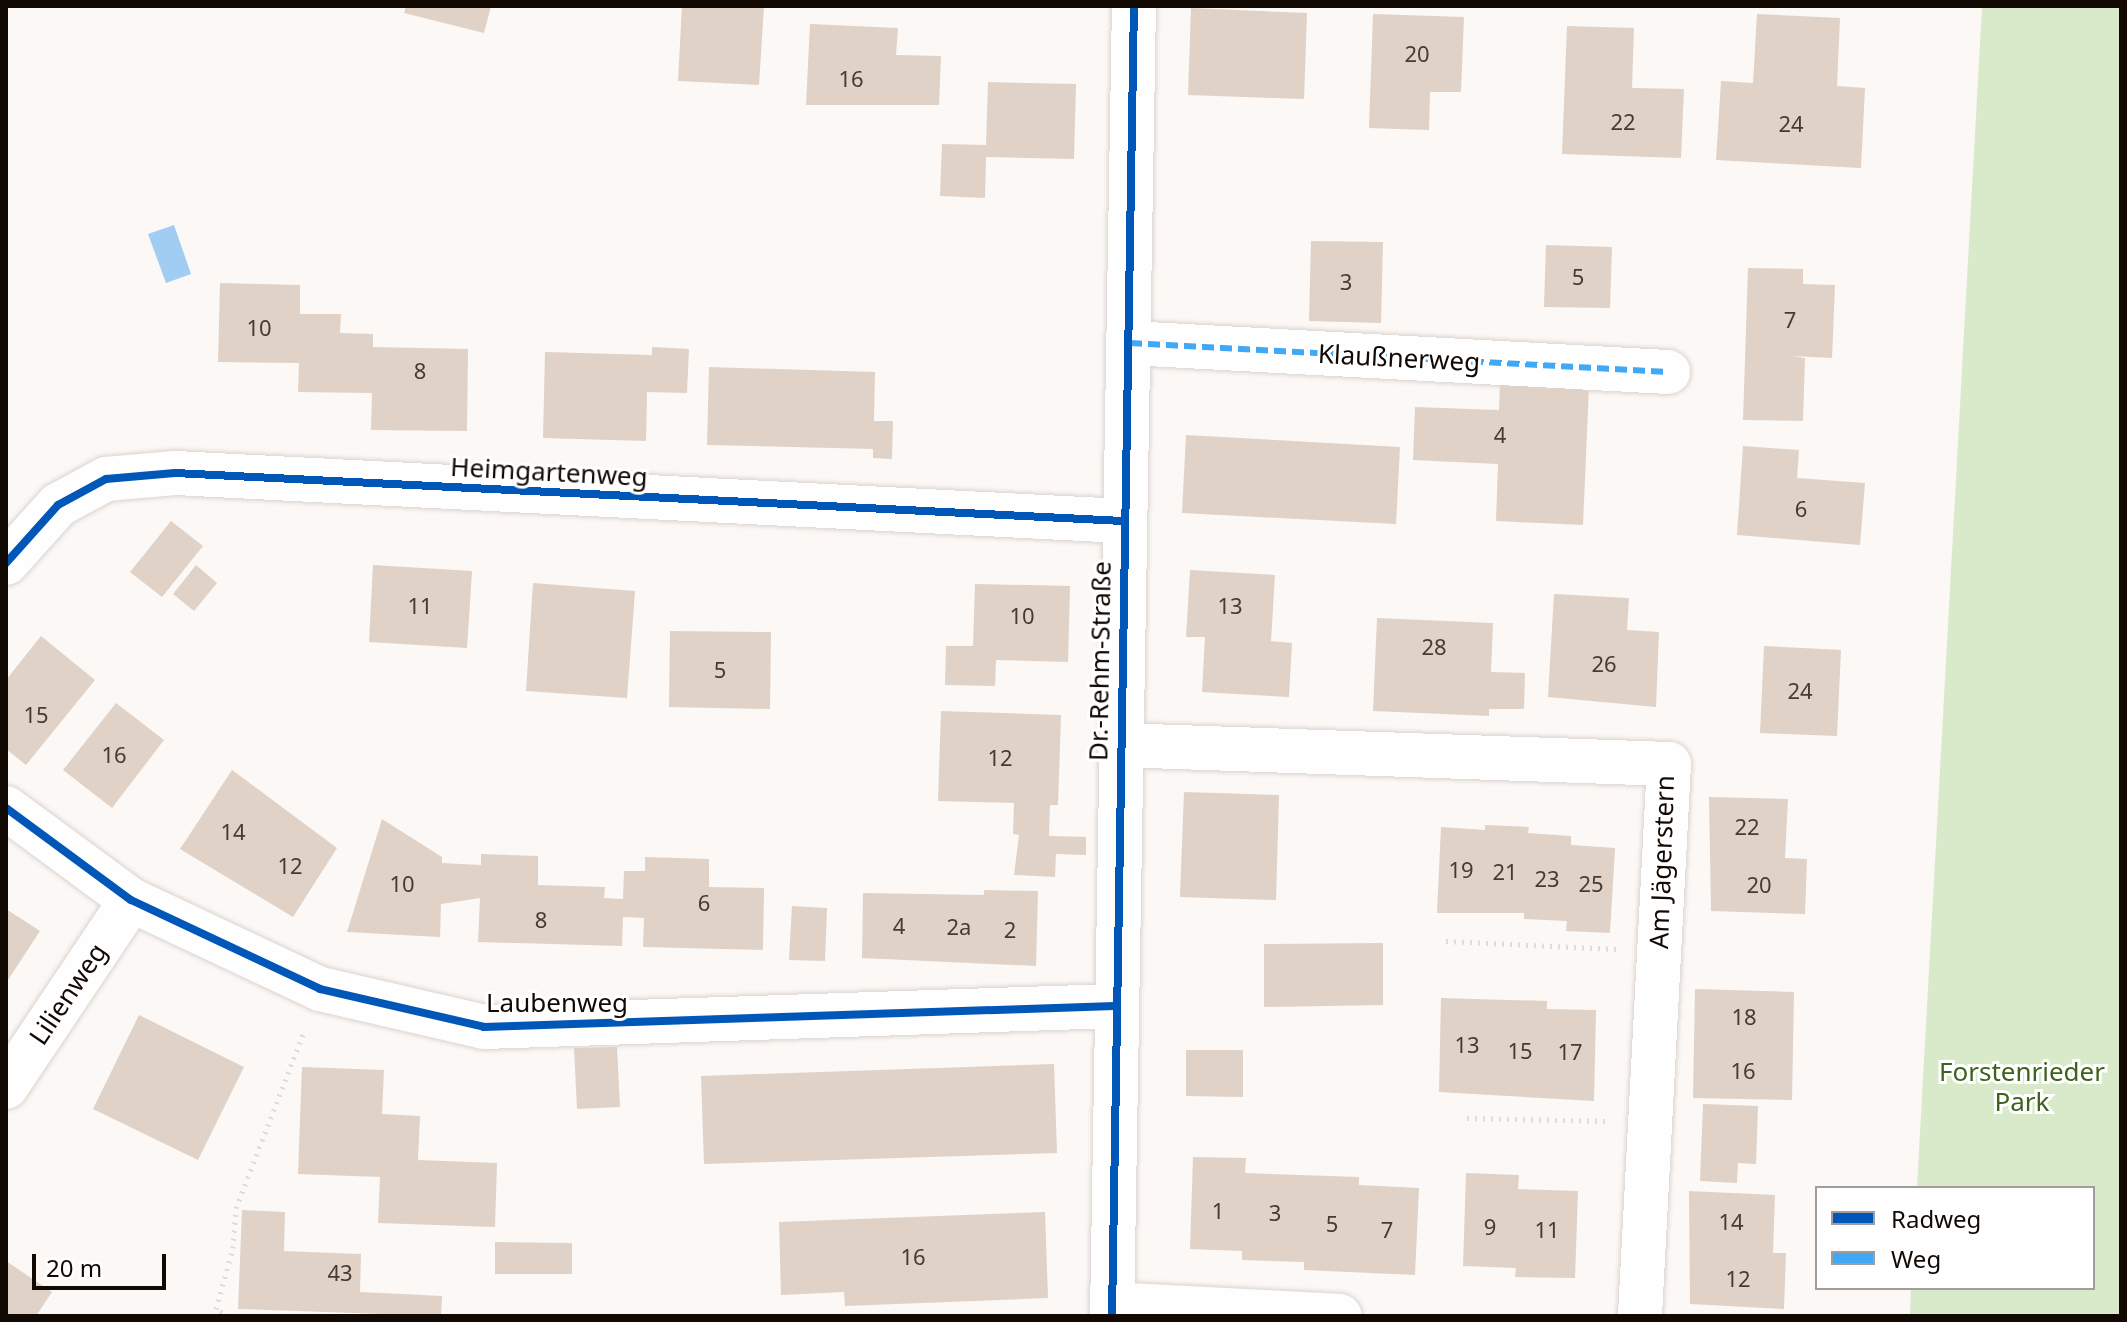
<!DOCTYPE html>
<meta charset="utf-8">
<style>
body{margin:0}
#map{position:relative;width:2127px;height:1322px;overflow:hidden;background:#fbf8f6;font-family:"Noto Sans",sans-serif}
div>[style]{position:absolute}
.green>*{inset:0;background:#d9eacb}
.water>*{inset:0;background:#a2cdf3}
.building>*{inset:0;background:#e0d2c7}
.path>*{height:5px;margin-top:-2.5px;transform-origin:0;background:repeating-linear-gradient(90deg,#dddcdc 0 2px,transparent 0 8px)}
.roads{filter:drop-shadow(0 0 2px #dbd3cd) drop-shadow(0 0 2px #dbd3cd)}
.minor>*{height:44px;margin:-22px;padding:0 22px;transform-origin:22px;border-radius:22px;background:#fefefe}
.quiet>*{height:6px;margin-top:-3px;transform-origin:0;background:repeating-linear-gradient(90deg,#3fa9f5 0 12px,transparent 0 18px)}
.cycleway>*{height:8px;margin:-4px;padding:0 4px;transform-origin:4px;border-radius:4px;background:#0057b8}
span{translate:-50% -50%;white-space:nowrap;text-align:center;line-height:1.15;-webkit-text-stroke:6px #fff;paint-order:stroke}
.number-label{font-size:22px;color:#463b34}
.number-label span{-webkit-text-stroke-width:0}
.street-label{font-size:26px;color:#130903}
.park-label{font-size:26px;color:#3e621c}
.frame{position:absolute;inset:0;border:8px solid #130903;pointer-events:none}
.legend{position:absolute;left:1815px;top:1186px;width:280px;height:104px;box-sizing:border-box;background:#fff;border:2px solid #a19d9a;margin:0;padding:10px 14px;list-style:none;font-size:24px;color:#130903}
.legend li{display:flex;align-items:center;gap:16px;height:40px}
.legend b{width:40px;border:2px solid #a19d9a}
.scale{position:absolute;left:32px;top:1254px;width:134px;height:36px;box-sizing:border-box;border:4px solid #130903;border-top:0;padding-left:10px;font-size:24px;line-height:28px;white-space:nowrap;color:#130903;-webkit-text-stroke:6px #fff;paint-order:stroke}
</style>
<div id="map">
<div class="green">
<i style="clip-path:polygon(1982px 6px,2121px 6px,2121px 1316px,1910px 1316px,1911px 1288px,2093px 1288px,2093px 1188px,1917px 1188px)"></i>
</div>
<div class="water">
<i style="clip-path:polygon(174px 225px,191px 274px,166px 283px,148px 234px)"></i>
</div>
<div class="building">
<i style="clip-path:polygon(406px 6px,491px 6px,484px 33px,404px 13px)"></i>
<i style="clip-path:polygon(682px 6px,764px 6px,759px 85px,678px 81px)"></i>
<i style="clip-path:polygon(1191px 8px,1307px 13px,1304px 99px,1188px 95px)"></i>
<i style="clip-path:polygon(1373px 14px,1464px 17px,1461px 92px,1430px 92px,1429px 130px,1369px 128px)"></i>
<i style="clip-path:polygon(1757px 14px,1840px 18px,1837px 86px,1865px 88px,1861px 168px,1716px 160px,1721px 81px,1753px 83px)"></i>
<i style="clip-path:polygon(810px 24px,898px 28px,896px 55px,941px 56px,939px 105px,806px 105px)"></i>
<i style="clip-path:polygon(1567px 26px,1634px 28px,1632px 88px,1684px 89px,1681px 158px,1562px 154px)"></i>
<i style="clip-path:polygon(988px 82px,1076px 84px,1074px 159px,986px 157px,985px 198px,940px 196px,942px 144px,986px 145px)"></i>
<i style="clip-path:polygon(1311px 241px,1383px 242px,1381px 323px,1309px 321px)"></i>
<i style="clip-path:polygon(1546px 245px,1612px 247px,1610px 308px,1544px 307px)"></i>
<i style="clip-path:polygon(1748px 268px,1803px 269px,1803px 284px,1835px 285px,1832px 358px,1791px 356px,1805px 358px,1803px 421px,1743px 420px)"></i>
<i style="clip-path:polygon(220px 283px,300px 285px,300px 314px,341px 314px,340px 333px,373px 334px,373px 347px,468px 349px,467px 431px,371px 430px,372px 393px,298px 392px,299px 363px,218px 362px)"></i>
<i style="clip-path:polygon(652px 347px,689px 349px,687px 393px,647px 392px,646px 441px,543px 438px,545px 352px,652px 355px)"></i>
<i style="clip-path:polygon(709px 367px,875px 372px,874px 421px,893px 421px,892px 459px,873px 458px,873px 449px,707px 445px)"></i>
<i style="clip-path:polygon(1500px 383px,1589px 386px,1583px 525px,1496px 521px,1498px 464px,1413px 460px,1415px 407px,1499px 410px)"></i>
<i style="clip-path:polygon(1186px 435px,1400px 447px,1396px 524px,1182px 513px)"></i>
<i style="clip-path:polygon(1743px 446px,1799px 450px,1797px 478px,1865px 483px,1860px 545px,1737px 535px)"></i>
<i style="clip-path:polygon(171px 521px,203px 546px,162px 597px,130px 572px)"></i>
<i style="clip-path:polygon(196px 565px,217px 583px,194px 611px,173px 594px)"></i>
<i style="clip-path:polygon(373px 565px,472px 571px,467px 648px,369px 642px)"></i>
<i style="clip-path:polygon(1190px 570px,1275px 575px,1271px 641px,1292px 643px,1289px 697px,1202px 692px,1205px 637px,1186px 637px)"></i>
<i style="clip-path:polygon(533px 583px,635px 591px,627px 698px,526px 691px)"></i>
<i style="clip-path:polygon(975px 584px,1070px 586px,1068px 662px,996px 660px,995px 686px,945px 685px,946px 646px,973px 646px)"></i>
<i style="clip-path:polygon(1554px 594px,1629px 598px,1627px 630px,1659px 632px,1656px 707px,1548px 697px)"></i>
<i style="clip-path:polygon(1377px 618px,1493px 623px,1491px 672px,1525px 673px,1524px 709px,1489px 709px,1489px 716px,1373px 711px)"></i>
<i style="clip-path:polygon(670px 631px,771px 632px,770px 709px,669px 707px)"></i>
<i style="clip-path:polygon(41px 636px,95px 680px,26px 765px,6px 749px,6px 680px)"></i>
<i style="clip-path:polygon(1764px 646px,1841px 650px,1837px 736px,1760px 733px)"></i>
<i style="clip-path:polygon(116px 703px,164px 740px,112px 808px,63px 770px)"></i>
<i style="clip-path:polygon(941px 711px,1061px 715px,1058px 805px,1050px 805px,1049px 836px,1086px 837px,1086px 855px,1056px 854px,1055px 877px,1014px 875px,1019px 835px,1013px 834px,1014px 803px,938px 801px)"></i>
<i style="clip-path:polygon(232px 770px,337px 848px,293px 917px,180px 849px)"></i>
<i style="clip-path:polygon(1184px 792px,1279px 795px,1276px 900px,1180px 897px)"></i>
<i style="clip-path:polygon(1709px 797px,1788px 799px,1785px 858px,1807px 859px,1805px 914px,1711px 911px)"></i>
<i style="clip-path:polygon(382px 819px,442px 857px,442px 863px,481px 865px,481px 854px,538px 856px,538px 885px,605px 887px,604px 898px,623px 899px,624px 871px,645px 871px,645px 857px,709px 859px,709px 887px,764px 888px,763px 950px,643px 947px,644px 918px,623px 917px,622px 946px,478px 942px,480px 898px,441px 904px,440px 937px,347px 932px)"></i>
<i style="clip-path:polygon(1485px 825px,1529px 827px,1528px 833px,1571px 836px,1571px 845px,1615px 848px,1610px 933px,1566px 931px,1567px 921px,1524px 919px,1524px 913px,1437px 913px,1441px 827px,1485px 830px)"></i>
<i style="clip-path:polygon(984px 890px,1038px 891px,1036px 966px,862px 958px,863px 893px,984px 895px)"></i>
<i style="clip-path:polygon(792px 906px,827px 908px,825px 961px,789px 960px)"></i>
<i style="clip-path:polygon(6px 909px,40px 931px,6px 983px)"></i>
<i style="clip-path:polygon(1383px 943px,1383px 1005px,1264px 1007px,1264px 944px)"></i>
<i style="clip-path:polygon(1695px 989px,1794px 992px,1792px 1100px,1693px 1098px)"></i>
<i style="clip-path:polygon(1441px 998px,1547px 1001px,1547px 1009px,1596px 1010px,1594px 1101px,1439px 1092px)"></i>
<i style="clip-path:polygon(139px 1015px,244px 1067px,198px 1160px,93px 1109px)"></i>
<i style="clip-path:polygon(617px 1047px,620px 1107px,577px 1109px,574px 1048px)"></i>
<i style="clip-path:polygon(1186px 1050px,1243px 1050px,1243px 1097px,1186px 1096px)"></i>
<i style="clip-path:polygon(1054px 1064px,1057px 1153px,704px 1164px,701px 1076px)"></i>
<i style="clip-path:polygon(302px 1067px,384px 1070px,382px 1114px,420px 1116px,418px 1160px,497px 1163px,495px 1227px,378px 1223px,380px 1177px,298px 1174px)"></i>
<i style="clip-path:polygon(1703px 1104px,1758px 1106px,1756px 1164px,1738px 1163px,1737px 1183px,1700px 1181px)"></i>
<i style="clip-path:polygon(1193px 1157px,1246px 1158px,1245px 1173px,1359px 1177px,1359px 1185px,1419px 1188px,1415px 1275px,1304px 1270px,1304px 1262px,1242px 1260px,1242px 1251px,1190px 1249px)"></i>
<i style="clip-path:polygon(1466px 1173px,1519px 1175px,1518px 1189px,1578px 1191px,1575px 1278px,1515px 1277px,1516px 1268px,1463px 1266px)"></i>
<i style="clip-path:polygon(1689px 1191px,1775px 1195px,1773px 1253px,1786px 1253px,1784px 1309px,1690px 1304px)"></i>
<i style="clip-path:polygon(242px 1210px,285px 1212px,284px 1251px,361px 1254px,360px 1292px,442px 1296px,441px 1316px,238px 1309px)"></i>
<i style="clip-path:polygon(1045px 1212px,1048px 1298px,845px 1306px,844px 1292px,781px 1295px,779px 1222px)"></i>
<i style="clip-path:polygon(495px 1242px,572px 1243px,572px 1274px,495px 1274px)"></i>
<i style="clip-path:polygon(6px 1261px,52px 1292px,36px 1316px,6px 1316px)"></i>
</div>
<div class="path">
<i style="left:1446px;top:941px;width:171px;rotate:2.7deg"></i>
<i style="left:1467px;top:1118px;width:139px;rotate:1.2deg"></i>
<i style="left:229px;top:1316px;width:15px;rotate:-152deg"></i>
<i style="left:216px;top:1309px;width:63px;rotate:-74.4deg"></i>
<i style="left:233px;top:1248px;width:40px;rotate:-85.7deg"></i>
<i style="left:236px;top:1208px;width:192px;rotate:-68.9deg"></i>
</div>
<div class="roads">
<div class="minor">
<i style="left:1130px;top:343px;width:539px;rotate:3.09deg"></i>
<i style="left:6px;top:563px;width:78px;rotate:-48.1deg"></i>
<i style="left:58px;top:505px;width:55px;rotate:-28.4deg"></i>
<i style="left:106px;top:479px;width:69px;rotate:-5deg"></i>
<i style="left:175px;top:473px;width:948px;rotate:2.9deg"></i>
<i style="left:1119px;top:745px;width:550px;rotate:1.98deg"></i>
<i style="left:1669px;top:764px;width:553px;rotate:93.01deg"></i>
<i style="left:6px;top:808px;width:155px;rotate:36.4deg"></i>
<i style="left:131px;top:900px;width:209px;rotate:25.2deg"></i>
<i style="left:320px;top:989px;width:168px;rotate:13deg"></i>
<i style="left:484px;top:1027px;width:631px;rotate:-1.91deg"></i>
<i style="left:6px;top:1087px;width:225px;rotate:-56.2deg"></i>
<i style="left:1112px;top:1304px;width:228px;rotate:3deg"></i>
<i style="left:1112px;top:1316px;width:1310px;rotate:-89.04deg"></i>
</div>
</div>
<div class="quiet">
<i style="left:1130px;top:343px;width:539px;rotate:3.09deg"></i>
</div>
<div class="cycleway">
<i style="left:6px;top:563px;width:78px;rotate:-48.1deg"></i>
<i style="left:58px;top:505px;width:55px;rotate:-28.4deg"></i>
<i style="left:106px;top:479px;width:69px;rotate:-5deg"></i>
<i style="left:175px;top:473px;width:948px;rotate:2.9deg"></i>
<i style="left:6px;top:808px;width:155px;rotate:36.4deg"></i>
<i style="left:131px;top:900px;width:209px;rotate:25.2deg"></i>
<i style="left:320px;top:989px;width:168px;rotate:13deg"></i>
<i style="left:484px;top:1027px;width:631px;rotate:-1.91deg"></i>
<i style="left:1112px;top:1316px;width:1310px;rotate:-89.04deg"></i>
</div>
<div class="number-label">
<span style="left:1417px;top:54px">20</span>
<span style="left:851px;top:79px">16</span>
<span style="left:1623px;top:122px">22</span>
<span style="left:1791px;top:124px">24</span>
<span style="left:1578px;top:277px">5</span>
<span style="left:1346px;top:282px">3</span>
<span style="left:1790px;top:320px">7</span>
<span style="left:259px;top:328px">10</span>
<span style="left:420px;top:371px">8</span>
<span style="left:1500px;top:435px">4</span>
<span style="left:1801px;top:509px">6</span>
<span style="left:420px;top:606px">11</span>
<span style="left:1230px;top:606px">13</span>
<span style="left:1022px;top:616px">10</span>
<span style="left:1434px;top:647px">28</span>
<span style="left:1604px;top:664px">26</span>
<span style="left:720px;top:670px">5</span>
<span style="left:1800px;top:691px">24</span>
<span style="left:36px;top:715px">15</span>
<span style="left:114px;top:755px">16</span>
<span style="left:1000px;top:758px">12</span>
<span style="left:1747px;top:827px">22</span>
<span style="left:233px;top:832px">14</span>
<span style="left:290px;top:866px">12</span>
<span style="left:1461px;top:870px">19</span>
<span style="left:1505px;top:872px">21</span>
<span style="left:1547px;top:879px">23</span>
<span style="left:402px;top:884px">10</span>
<span style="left:1591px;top:884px">25</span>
<span style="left:1759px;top:885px">20</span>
<span style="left:704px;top:903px">6</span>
<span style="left:541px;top:920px">8</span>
<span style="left:899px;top:926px">4</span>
<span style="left:959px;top:927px">2a</span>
<span style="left:1010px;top:930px">2</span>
<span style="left:1744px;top:1017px">18</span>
<span style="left:1467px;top:1045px">13</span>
<span style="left:1520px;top:1051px">15</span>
<span style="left:1570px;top:1052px">17</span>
<span style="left:1743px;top:1071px">16</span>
<span style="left:1218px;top:1211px">1</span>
<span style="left:1275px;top:1213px">3</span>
<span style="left:1731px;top:1222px">14</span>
<span style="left:1332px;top:1224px">5</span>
<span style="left:1490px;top:1227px">9</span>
<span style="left:1387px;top:1230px">7</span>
<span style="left:1547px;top:1230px">11</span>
<span style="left:913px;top:1257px">16</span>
<span style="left:340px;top:1273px">43</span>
<span style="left:1738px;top:1279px">12</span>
</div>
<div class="street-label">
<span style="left:1399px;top:358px;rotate:3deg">Klaußnerweg</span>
<span style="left:549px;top:472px;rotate:3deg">Heimgartenweg</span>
<span style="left:1100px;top:661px;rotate:-89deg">Dr.-Rehm-Straße</span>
<span style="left:1662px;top:862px;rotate:-88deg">Am Jägerstern</span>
<span style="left:68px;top:994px;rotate:-56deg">Lilienweg</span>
<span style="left:557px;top:1003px">Laubenweg</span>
</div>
<div class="park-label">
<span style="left:2022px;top:1087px">Forstenrieder<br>Park</span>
</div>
<div class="frame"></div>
<ul class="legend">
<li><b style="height:10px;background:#0057b8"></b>Radweg</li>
<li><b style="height:10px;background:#3fa9f5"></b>Weg</li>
</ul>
<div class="scale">20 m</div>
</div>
